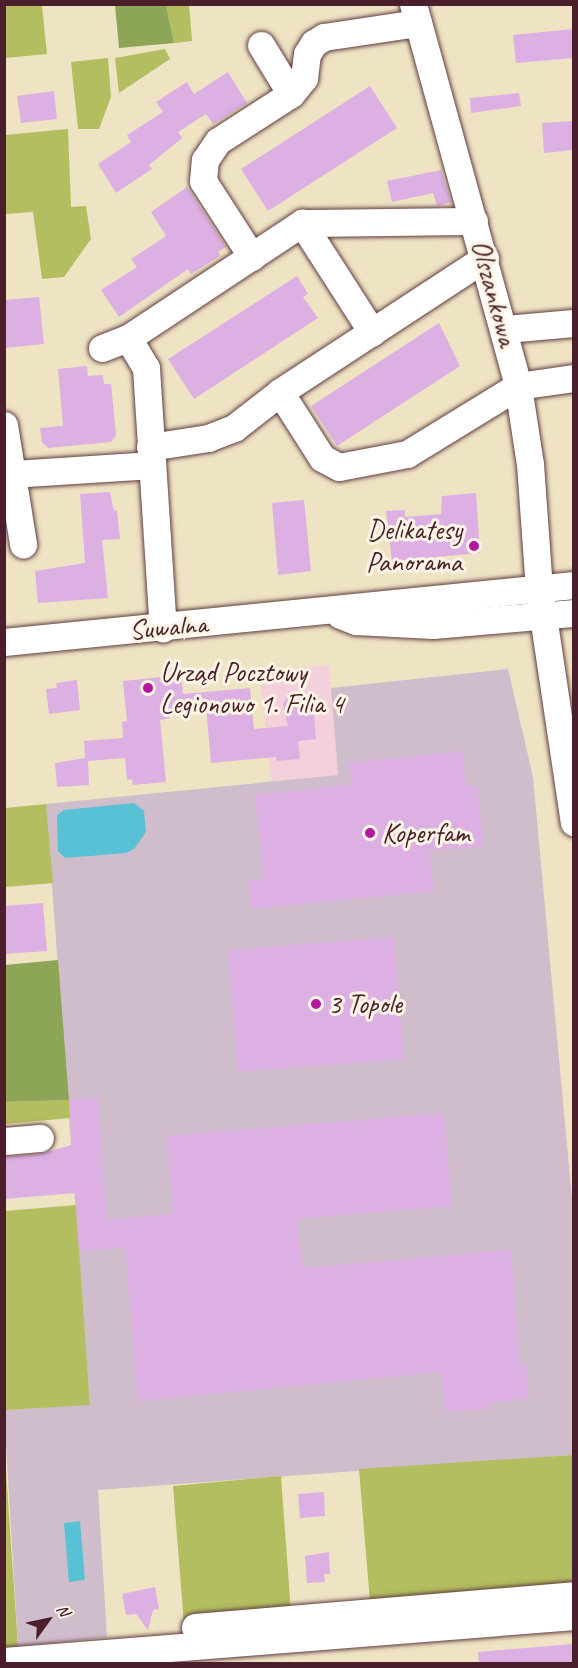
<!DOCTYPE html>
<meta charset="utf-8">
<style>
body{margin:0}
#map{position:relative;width:578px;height:1668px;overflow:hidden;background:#eee3c3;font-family:Caveat,sans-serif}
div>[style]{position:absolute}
.built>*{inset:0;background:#f4cfdc}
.industrial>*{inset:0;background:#d0bdcc}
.green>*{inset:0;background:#b2be5f}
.forest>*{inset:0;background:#8da556}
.water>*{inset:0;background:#59c1d5}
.building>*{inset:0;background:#ddb0e4}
.roads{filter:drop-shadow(0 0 2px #633c42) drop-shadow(0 0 2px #633c42)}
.minor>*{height:27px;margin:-13.5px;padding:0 13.5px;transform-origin:13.5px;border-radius:13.5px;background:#fff}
.dots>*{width:16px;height:16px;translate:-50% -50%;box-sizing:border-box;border:3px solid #fcf5e5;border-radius:50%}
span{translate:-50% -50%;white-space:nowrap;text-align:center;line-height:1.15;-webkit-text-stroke:6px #fcf5e5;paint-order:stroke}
.street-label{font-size:28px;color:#4a1f2b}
.poi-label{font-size:28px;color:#4a1f2b}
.right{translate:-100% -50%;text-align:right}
.left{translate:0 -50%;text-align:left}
.frame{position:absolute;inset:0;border:6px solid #4a1f2b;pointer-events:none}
.north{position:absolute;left:18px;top:1590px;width:60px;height:60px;-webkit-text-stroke:4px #fcf5e5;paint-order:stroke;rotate:57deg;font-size:16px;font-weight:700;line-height:24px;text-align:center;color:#4a1f2b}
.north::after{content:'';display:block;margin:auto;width:21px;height:27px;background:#4a1f2b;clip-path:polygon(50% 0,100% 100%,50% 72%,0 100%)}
</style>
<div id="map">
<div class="built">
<i style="clip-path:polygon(329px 665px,338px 775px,271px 781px,260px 672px)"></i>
</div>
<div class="industrial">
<i style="clip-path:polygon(508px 669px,533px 777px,573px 1210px,573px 1455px,98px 1490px,107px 1637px,18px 1647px,4px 1410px,90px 1404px,46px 804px,338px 775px,331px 688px)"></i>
</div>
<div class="green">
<i style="clip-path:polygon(5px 4px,42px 5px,47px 54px,5px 58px)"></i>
<i style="clip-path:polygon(166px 5px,189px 5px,192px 41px,174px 43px)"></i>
<i style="clip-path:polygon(165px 49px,170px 59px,119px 93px,115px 58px)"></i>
<i style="clip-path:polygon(108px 58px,111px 97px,99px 129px,78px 129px,71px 62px)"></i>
<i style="clip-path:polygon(68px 129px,71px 207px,86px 206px,91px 239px,64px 277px,42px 279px,33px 212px,5px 214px,5px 135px)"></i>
<i style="clip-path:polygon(46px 804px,53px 883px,5px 887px,5px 808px)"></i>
<i style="clip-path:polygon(69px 1100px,70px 1118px,5px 1124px,5px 1102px)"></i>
<i style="clip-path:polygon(76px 1205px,90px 1405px,5px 1410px,5px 1211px)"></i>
<i style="clip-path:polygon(4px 1442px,18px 1647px,4px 1648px)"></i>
<i style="clip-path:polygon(573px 1455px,573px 1588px,370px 1602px,359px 1469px)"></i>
<i style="clip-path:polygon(281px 1476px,291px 1613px,184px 1624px,173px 1486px)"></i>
</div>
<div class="forest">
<i style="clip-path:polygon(115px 5px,166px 5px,174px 43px,119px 48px)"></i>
<i style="clip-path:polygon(58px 960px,69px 1100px,5px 1102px,5px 965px)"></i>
</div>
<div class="water">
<i style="clip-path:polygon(134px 803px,144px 811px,146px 832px,134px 849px,126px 853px,65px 858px,58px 851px,57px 815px,64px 810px)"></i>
<i style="clip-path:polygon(80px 1521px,85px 1580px,69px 1582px,64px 1523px)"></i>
</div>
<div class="building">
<i style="clip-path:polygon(573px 29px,573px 58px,516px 63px,513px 35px)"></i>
<i style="clip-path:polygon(228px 72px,247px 103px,213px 124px,206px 114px,178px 132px,182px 138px,149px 165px,152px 169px,116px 193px,98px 164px,131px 142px,127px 135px,163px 112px,156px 102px,187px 82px,194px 94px)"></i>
<i style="clip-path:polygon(370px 86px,397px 128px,268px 211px,241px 169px)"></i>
<i style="clip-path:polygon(54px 91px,57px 119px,21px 123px,17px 96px)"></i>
<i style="clip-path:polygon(519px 93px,521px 106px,471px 113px,470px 98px)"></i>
<i style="clip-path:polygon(573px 121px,573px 150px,544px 153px,542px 123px)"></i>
<i style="clip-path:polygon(441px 170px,451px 202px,437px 206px,433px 193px,392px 202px,387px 181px)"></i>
<i style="clip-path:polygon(187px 187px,226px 247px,218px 252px,220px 256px,191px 274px,188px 269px,119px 317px,101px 290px,137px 267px,131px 259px,166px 236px,151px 212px)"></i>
<i style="clip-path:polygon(297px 276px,308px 294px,303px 297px,318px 318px,194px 399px,168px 359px)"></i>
<i style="clip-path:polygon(39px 297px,44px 344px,4px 348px,4px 300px)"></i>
<i style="clip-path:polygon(439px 323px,460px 366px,337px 446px,311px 406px)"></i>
<i style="clip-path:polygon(87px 366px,88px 376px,103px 375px,104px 384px,111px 384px,116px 435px,111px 442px,48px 448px,42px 442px,40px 428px,63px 426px,58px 369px)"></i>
<i style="clip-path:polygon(110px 492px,114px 511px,117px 510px,120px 539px,102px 540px,108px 598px,38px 603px,35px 571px,85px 563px,80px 494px)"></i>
<i style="clip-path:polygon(476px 493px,480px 553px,392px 561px,386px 511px,405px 510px,405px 517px,441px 514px,442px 496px)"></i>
<i style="clip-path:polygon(304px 500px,311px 571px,278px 575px,272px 503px)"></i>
<i style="clip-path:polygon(181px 675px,183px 694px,250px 688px,254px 729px,288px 726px,283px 704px,288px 696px,296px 696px,304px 704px,313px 703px,316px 739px,298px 741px,300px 759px,277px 761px,276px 757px,211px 763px,206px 707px,169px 710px,170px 718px,160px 720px,166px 782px,133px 785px,132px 779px,127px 780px,125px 758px,88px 761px,89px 785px,57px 787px,55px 763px,85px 758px,84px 741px,123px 738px,122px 722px,127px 721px,123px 681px)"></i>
<i style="clip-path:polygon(77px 680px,80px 710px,49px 714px,46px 689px,57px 688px,56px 683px)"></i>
<i style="clip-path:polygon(462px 751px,466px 785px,477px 786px,484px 846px,429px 851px,434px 891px,251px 909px,248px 880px,264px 879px,255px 795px,352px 784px,347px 763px)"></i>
<i style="clip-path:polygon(43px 903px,47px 951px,4px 954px,4px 906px)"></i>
<i style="clip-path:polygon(394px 937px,404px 1059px,238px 1072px,228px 950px)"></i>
<i style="clip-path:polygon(98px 1098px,107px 1219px,173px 1214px,167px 1136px,444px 1113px,452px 1206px,297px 1219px,303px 1268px,511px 1250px,520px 1365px,526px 1364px,529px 1398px,489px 1404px,490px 1409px,445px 1412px,441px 1372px,138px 1401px,125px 1248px,79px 1251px,75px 1193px,4px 1199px,4px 1157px,40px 1154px,72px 1145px,69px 1100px)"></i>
<i style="clip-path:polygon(324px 1492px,325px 1516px,300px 1518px,298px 1494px)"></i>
<i style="clip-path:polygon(329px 1552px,330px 1574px,324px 1574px,325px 1582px,307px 1583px,305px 1556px)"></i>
<i style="clip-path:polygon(155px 1587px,159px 1609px,153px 1610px,148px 1630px,136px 1614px,126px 1615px,122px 1594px)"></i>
<i style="clip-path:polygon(573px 1644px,573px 1664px,479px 1664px,478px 1652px)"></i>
</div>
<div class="roads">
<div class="minor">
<i style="left:413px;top:4px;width:396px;rotate:74.6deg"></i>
<i style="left:518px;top:386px;width:79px;rotate:81.3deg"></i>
<i style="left:530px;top:464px;width:125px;rotate:85.9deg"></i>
<i style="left:539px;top:589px;width:236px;rotate:81.5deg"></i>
<i style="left:261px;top:45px;width:57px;rotate:58.5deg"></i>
<i style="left:302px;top:223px;width:130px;rotate:57.3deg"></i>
<i style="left:252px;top:257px;width:90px;rotate:-122.8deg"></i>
<i style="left:203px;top:181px;width:21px;rotate:-85deg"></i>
<i style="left:205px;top:160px;width:23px;rotate:-56deg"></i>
<i style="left:218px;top:141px;width:87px;rotate:-32.8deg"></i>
<i style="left:291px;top:94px;width:21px;rotate:-51deg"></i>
<i style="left:304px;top:78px;width:24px;rotate:-83deg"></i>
<i style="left:307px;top:54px;width:13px;rotate:-58deg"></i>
<i style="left:314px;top:43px;width:12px;rotate:-31deg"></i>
<i style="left:324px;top:37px;width:95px;rotate:-8.5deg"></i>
<i style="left:505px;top:329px;width:69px;rotate:-5deg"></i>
<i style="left:128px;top:338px;width:35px;rotate:59deg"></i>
<i style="left:146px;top:368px;width:261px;rotate:86.3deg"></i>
<i style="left:102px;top:348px;width:28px;rotate:-21deg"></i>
<i style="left:128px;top:338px;width:209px;rotate:-33.5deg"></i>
<i style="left:302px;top:223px;width:172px;rotate:-0.7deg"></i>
<i style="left:280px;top:392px;width:78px;rotate:57.5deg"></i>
<i style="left:322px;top:458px;width:19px;rotate:28deg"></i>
<i style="left:339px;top:467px;width:69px;rotate:-10.8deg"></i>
<i style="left:407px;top:454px;width:130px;rotate:-31.5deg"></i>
<i style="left:518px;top:386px;width:57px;rotate:-8.1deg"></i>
<i style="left:4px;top:425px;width:121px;rotate:80.9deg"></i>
<i style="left:150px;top:447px;width:59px;rotate:-8.8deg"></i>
<i style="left:208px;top:438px;width:28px;rotate:-21deg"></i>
<i style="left:234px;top:428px;width:58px;rotate:-38deg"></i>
<i style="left:280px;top:392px;width:245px;rotate:-33.2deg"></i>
<i style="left:12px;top:474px;width:139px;rotate:-3.7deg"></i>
<i style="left:340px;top:615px;width:17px;rotate:21deg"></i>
<i style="left:356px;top:621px;width:77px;rotate:3deg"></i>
<i style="left:433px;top:625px;width:142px;rotate:-4.9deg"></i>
<i style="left:4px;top:642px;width:573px;rotate:-5.71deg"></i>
<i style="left:4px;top:1141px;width:36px;rotate:-5deg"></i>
<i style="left:195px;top:1627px;width:380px;rotate:-4.8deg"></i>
<i style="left:4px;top:1661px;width:572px;rotate:-4.51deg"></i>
</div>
</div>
<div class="dots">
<i style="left:474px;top:546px;background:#b5179e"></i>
<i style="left:148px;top:688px;background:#b5179e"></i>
<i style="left:370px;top:833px;background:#b5179e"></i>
<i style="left:316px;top:1004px;background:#b5179e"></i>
</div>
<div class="street-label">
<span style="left:494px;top:293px;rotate:75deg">Olszankowa</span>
<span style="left:168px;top:627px;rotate:-5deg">Suwalna</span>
</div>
<div class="poi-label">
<span class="right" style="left:462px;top:546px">Delikatesy<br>Panorama</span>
<span class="left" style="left:160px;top:688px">Urząd Pocztowy<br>Legionowo 1. Filia 4</span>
<span class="left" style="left:382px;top:833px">Koperfam</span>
<span class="left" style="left:328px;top:1004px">3 Topole</span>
</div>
<div class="frame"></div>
<div class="north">N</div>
</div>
